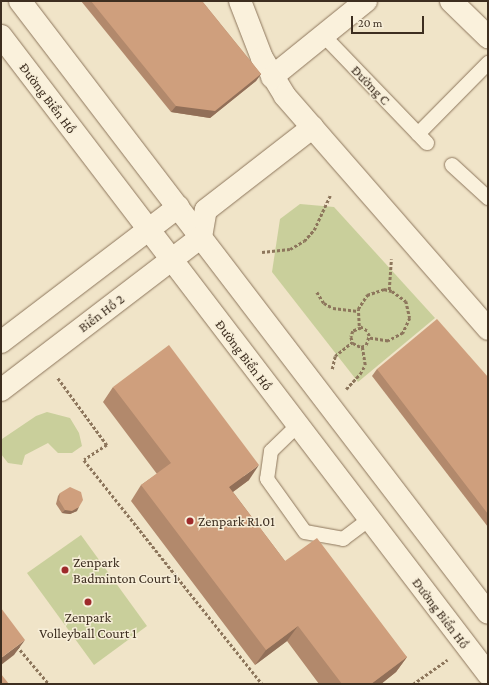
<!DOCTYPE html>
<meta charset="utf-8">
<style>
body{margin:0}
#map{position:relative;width:489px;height:685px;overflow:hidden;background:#f0e4c8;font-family:"Crimson Pro",serif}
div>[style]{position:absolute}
.green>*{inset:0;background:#c9cf9b}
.path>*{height:2.5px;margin-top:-1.25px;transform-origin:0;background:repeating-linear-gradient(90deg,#8d765c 0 3px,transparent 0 5px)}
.roads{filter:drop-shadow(0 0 1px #8d765c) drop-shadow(0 0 1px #8d765c)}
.lane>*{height:14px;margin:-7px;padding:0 7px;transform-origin:7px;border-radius:7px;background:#faf1dc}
.street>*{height:22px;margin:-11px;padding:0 11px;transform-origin:11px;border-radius:11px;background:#faf1dc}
.secondary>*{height:22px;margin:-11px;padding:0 11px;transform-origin:11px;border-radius:11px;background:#faf1dc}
.wall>*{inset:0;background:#b2896c}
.shaded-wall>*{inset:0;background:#916f58}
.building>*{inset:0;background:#cf9f7d}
.dots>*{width:11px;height:11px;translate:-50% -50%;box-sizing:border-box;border:2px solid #f7eed8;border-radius:50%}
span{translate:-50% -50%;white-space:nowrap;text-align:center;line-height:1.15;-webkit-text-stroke:3px #f7eed8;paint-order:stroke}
.street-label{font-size:14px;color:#3d2e20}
.poi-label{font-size:14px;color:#3d2e20}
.left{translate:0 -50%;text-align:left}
.frame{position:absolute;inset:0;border:2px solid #3d2e20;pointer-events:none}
.scale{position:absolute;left:351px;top:16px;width:73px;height:18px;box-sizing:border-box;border:2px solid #3d2e20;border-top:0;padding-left:5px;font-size:12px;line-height:14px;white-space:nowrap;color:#3d2e20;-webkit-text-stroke:3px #f7eed8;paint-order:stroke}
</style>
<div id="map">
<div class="green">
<i style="clip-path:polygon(300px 204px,334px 207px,435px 318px,358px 382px,272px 272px,280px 219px)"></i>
<i style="clip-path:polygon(47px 412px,70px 418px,79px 433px,82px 446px,72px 453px,58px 453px,48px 443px,25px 455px,22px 465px,8px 463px,1px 454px,2px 439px,36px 416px)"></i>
<i style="clip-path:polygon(81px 535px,147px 626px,94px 665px,27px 573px)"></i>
</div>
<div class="path">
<i style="left:262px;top:252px;width:28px;rotate:-6deg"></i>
<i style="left:290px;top:249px;width:16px;rotate:-30deg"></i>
<i style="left:304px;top:241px;width:15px;rotate:-48deg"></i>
<i style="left:314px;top:230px;width:38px;rotate:-65deg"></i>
<i style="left:389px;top:290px;width:31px;rotate:-86deg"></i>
<i style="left:317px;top:292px;width:13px;rotate:58deg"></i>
<i style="left:324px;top:303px;width:10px;rotate:29deg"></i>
<i style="left:333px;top:308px;width:25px;rotate:7deg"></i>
<i style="left:361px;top:328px;width:9px;rotate:159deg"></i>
<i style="left:353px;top:331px;width:6px;rotate:108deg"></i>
<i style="left:351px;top:337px;width:6px;rotate:72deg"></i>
<i style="left:353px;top:343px;width:9px;rotate:27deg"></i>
<i style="left:361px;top:347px;width:5px;rotate:-22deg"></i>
<i style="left:366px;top:345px;width:9px;rotate:-72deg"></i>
<i style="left:369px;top:336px;width:5px;rotate:-112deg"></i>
<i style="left:367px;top:331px;width:9px;rotate:-148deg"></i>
<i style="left:359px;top:326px;width:17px;rotate:-93deg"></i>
<i style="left:358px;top:309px;width:17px;rotate:-57deg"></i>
<i style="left:367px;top:295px;width:18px;rotate:-19deg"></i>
<i style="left:384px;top:289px;width:8px;rotate:14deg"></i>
<i style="left:392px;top:291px;width:17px;rotate:36deg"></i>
<i style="left:406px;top:301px;width:17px;rotate:77deg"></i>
<i style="left:410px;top:318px;width:17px;rotate:115deg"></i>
<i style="left:403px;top:333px;width:17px;rotate:152deg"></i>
<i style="left:388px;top:341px;width:19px;rotate:-171deg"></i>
<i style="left:332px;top:369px;width:13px;rotate:-77deg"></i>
<i style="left:335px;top:356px;width:22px;rotate:-39deg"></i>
<i style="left:58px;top:378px;width:83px;rotate:53.8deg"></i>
<i style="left:107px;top:445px;width:27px;rotate:147deg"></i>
<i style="left:84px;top:460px;width:286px;rotate:51.5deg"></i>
<i style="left:346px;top:389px;width:21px;rotate:-47deg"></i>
<i style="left:360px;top:374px;width:10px;rotate:-61deg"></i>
<i style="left:365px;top:365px;width:19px;rotate:-99deg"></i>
<i style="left:17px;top:646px;width:50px;rotate:49.9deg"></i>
<i style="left:413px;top:684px;width:42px;rotate:-35.2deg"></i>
</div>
<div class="roads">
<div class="lane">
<i style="left:323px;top:35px;width:150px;rotate:46.1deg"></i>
<i style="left:418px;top:134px;width:100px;rotate:-45.4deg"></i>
<i style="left:452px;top:165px;width:49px;rotate:42.5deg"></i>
<i style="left:298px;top:425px;width:37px;rotate:136deg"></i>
<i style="left:271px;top:451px;width:28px;rotate:98deg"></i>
<i style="left:267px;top:479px;width:65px;rotate:54.4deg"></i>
<i style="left:305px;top:532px;width:39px;rotate:10deg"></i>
<i style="left:343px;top:539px;width:34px;rotate:-37deg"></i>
</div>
<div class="street">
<i style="left:240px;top:1px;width:61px;rotate:68.9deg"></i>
<i style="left:262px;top:58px;width:44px;rotate:58.8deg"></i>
<i style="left:285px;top:96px;width:309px;rotate:48.9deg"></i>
<i style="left:451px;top:1px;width:52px;rotate:44.2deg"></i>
<i style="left:272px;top:77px;width:121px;rotate:-39deg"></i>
<i style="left:201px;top:237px;width:27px;rotate:-80deg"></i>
<i style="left:206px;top:210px;width:135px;rotate:-37.8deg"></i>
</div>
<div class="secondary">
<i style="left:20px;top:1px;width:770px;rotate:52.59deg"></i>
<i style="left:1px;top:36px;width:803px;rotate:52.64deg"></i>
<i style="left:1px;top:342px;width:223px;rotate:-37.3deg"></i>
<i style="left:1px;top:390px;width:252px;rotate:-37.4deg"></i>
</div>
</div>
<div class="wall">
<i style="clip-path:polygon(81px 1px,202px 1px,261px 74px,256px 81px,210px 118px,171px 112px)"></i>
<i style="clip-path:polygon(377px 369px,488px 377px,488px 527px,372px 376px)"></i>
<i style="clip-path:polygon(113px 387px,249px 480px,233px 492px,285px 561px,407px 657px,396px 672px,381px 684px,319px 684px,287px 641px,255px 665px,131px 501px,141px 485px,157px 474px,103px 402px)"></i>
<i style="clip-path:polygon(60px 493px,77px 511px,70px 514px,62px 513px,56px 504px,58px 496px)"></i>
</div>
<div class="shaded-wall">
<i style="clip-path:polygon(261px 74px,256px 81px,210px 118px,171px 112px,176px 106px)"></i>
<i style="clip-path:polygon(259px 465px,249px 480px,219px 502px,229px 487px)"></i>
<i style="clip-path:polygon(79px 507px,77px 511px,70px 514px,62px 513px,65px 510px)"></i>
<i style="clip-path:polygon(298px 626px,287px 641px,255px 665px,266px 650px)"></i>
<i style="clip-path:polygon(25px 640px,14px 655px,1px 665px,1px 658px)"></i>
<i style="clip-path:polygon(407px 657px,396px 672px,381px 684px,371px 684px)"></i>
</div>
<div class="building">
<i style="clip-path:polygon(91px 1px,202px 1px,261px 74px,215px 111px,176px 106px)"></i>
<i style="clip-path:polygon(437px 319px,488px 377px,488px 514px,377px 369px)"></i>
<i style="clip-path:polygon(169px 345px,259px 465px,229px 487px,285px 561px,317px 538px,407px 657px,371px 684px,342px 684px,298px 626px,266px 650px,141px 485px,171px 463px,113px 387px)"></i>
<i style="clip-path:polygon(70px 487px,81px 492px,83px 500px,79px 507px,72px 511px,65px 510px,59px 500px,60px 493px)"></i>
<i style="clip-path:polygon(1px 608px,25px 640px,1px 658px)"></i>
<i style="clip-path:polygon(1px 674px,9px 684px,1px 684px)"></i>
</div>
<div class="dots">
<i style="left:190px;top:521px;background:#9e2a2b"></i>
<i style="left:65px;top:570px;background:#9e2a2b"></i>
<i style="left:88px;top:602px;background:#9e2a2b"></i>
</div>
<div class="street-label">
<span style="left:371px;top:85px;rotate:46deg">Đường C</span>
<span style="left:48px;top:98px;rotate:53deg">Đường Biển Hồ</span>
<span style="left:101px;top:313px;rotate:-37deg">Biển Hồ 2</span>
<span style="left:244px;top:355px;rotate:53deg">Đường Biển Hồ</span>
<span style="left:441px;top:613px;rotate:53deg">Đường Biển Hồ</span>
</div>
<div class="poi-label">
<span class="left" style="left:198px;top:521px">Zenpark R1.01</span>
<span class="left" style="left:73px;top:570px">Zenpark<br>Badminton Court 1</span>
<span style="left:88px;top:625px">Zenpark<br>Volleyball Court 1</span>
</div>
<div class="frame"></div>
<div class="scale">20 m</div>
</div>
